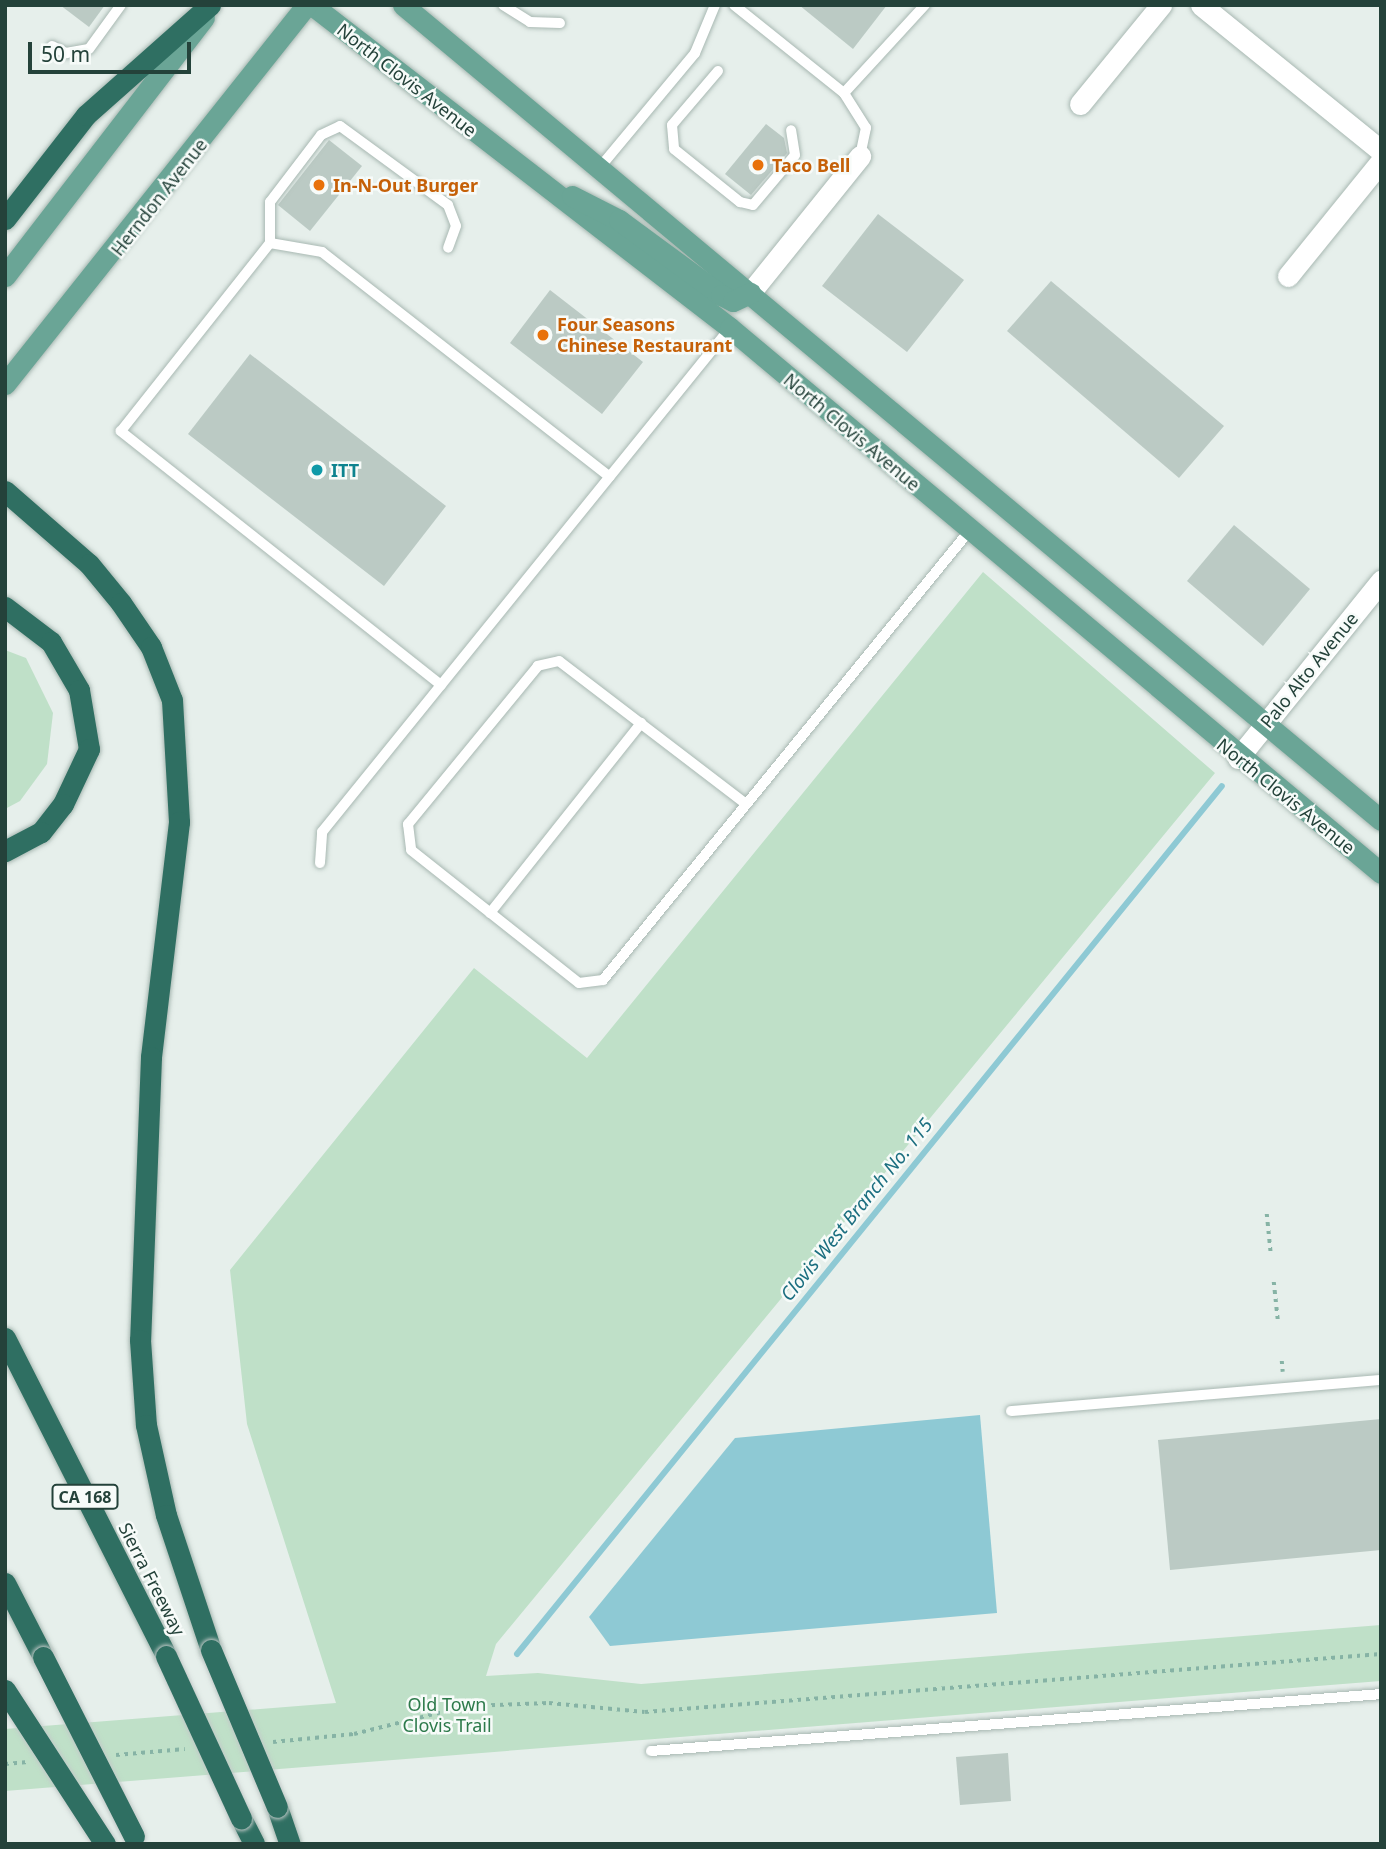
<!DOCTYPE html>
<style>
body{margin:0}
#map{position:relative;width:1386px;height:1849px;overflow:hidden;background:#e6efeb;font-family:"Noto Sans",sans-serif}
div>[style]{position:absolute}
.green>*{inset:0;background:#bfe0c8}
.water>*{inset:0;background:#8ec9d4}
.stream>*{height:6px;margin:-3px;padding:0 3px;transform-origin:3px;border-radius:3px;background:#8ec9d4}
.building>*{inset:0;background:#bbcac4}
.path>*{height:3.5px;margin-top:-1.75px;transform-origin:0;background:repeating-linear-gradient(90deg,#86b3a5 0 3.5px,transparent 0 8.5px)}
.roads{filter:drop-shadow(0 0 2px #a8b8b2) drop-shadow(0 0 2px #a8b8b2)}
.service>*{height:10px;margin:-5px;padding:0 5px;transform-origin:5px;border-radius:5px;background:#fff}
.minor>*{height:21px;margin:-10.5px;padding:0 10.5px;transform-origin:10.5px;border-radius:10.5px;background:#fff}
.primary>*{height:21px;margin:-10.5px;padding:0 10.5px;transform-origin:10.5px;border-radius:10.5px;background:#6aa596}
.motorway>*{height:21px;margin:-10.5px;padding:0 10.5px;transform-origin:10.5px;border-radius:10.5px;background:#2f6f62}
.bridges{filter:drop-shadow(0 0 2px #c2cac8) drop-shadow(0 0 2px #c2cac8)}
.motorway-bridge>*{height:21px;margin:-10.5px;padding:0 10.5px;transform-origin:10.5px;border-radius:10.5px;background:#2f6f62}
.dots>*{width:19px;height:19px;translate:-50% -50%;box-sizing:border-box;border:4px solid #f7fbf9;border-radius:50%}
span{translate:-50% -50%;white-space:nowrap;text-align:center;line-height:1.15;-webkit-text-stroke:5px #f7fbf9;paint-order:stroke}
.shield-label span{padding:2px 5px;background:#f7fbf9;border:2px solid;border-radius:5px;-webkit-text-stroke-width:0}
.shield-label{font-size:16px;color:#24423a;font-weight:700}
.street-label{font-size:18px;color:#24423a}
.food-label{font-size:18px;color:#c56008;font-weight:700}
.left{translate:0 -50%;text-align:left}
.culture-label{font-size:18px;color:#0d838f;font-weight:700}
.park-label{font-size:18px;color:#2d7a4b}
.water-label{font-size:19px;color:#1c6f80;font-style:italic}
.frame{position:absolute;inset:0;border:7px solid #24423a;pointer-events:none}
.scale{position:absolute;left:28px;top:42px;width:163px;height:32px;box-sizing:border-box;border:4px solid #24423a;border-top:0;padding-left:9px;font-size:21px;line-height:24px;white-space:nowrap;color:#24423a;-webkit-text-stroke:5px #f7fbf9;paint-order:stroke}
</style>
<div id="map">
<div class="green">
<i style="clip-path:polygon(983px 572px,1215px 773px,496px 1644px,486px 1676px,538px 1673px,641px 1684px,1381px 1625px,1381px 1681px,5px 1791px,5px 1729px,336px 1703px,247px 1424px,230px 1270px,474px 968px,587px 1058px)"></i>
<i style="clip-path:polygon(5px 650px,26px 658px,53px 713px,47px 764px,20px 801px,5px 809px)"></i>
</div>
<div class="water">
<i style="clip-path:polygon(980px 1415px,997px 1613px,610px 1646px,589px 1617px,735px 1438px)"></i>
</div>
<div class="stream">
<i style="left:517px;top:1654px;width:1118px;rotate:-50.92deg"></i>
</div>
<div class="building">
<i style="clip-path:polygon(60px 5px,105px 5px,89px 27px)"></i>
<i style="clip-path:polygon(799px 5px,887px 5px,853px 49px)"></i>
<i style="clip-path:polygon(766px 124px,784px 138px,787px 153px,751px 195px,725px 174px)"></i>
<i style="clip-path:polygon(329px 140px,362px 166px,310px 231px,278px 205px)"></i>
<i style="clip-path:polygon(878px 214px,964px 280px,907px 352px,822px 286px)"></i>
<i style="clip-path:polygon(1051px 281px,1224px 426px,1179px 478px,1007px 331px)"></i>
<i style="clip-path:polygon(550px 290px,643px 362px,602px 414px,510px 343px)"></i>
<i style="clip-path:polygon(250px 354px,446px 506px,384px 586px,188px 434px)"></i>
<i style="clip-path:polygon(1234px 525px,1310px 589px,1263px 646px,1187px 581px)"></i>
<i style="clip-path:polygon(1381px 1419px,1381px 1550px,1170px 1570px,1158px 1440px)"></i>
<i style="clip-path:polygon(1008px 1753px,1011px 1801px,960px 1805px,956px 1757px)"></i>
</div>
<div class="path">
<i style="left:1267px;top:1214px;width:40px;rotate:84.3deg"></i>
<i style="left:1274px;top:1282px;width:39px;rotate:84deg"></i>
<i style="left:1282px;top:1361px;width:11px;rotate:85deg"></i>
<i style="left:273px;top:1742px;width:81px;rotate:-5.6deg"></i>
<i style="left:354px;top:1734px;width:115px;rotate:-14deg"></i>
<i style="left:466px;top:1706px;width:83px;rotate:-2.1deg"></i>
<i style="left:549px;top:1703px;width:96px;rotate:5.4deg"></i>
<i style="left:645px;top:1712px;width:738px;rotate:-4.51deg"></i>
<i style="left:116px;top:1755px;width:69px;rotate:-5deg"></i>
<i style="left:5px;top:1764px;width:23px;rotate:-5deg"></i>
</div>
<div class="roads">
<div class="service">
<i style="left:503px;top:5px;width:32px;rotate:32deg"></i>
<i style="left:530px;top:22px;width:30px;rotate:2deg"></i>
<i style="left:734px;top:5px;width:141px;rotate:38.7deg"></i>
<i style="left:52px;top:46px;width:16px;rotate:27deg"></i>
<i style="left:66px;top:53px;width:23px;rotate:-10deg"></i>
<i style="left:89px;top:49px;width:54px;rotate:-54deg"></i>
<i style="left:718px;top:71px;width:71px;rotate:130.4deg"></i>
<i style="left:672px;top:125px;width:24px;rotate:85deg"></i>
<i style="left:674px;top:149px;width:85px;rotate:38.8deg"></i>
<i style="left:740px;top:202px;width:13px;rotate:13deg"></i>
<i style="left:753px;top:205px;width:65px;rotate:-50deg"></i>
<i style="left:795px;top:155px;width:25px;rotate:-99deg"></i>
<i style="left:860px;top:156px;width:29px;rotate:-78deg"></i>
<i style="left:866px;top:128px;width:41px;rotate:-122.2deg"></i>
<i style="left:844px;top:93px;width:120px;rotate:-47.4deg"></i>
<i style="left:601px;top:166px;width:147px;rotate:-50.2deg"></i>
<i style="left:695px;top:53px;width:52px;rotate:-67.4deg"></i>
<i style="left:270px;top:243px;width:41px;rotate:-90deg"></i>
<i style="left:270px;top:202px;width:84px;rotate:-52.7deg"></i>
<i style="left:321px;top:135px;width:21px;rotate:-25deg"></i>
<i style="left:340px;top:126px;width:134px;rotate:36.2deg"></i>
<i style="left:448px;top:205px;width:22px;rotate:69deg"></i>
<i style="left:456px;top:226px;width:23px;rotate:110deg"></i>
<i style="left:441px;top:685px;width:409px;rotate:-141.6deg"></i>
<i style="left:121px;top:431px;width:240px;rotate:-51.6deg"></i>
<i style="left:270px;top:243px;width:53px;rotate:9.8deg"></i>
<i style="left:322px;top:252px;width:365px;rotate:38deg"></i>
<i style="left:746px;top:804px;width:235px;rotate:-142.6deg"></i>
<i style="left:559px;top:661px;width:22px;rotate:167deg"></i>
<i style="left:538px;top:666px;width:205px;rotate:129.4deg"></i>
<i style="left:408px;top:824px;width:26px;rotate:83deg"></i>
<i style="left:411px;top:850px;width:214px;rotate:38.4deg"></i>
<i style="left:579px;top:983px;width:24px;rotate:-7deg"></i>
<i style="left:603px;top:980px;width:581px;rotate:-50.8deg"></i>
<i style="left:320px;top:863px;width:31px;rotate:-86deg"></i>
<i style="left:322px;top:832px;width:648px;rotate:-51.01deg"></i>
<i style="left:490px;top:913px;width:243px;rotate:-51.5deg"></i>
<i style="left:1011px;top:1411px;width:371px;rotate:-4.8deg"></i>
<i style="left:651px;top:1751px;width:732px;rotate:-4.46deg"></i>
</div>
<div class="minor">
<i style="left:1201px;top:5px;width:232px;rotate:39deg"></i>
<i style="left:1080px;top:104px;width:128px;rotate:-50.7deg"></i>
<i style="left:1288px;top:276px;width:148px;rotate:-51deg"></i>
<i style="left:750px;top:293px;width:176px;rotate:-51.2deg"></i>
<i style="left:1238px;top:758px;width:228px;rotate:-51.1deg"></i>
</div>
<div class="primary">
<i style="left:312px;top:5px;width:528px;rotate:37.69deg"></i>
<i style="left:730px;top:328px;width:849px;rotate:39.94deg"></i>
<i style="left:403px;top:5px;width:1273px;rotate:39.81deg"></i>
<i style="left:572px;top:196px;width:53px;rotate:27.1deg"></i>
<i style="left:619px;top:220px;width:127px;rotate:36.3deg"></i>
<i style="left:721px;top:295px;width:13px;rotate:27deg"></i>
<i style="left:733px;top:301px;width:19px;rotate:-25deg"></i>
<i style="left:5px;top:276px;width:326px;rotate:-52.4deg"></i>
<i style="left:5px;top:384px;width:485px;rotate:-51.5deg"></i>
</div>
<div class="motorway">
<i style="left:5px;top:219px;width:132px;rotate:-52.1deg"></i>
<i style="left:86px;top:115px;width:166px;rotate:-41.6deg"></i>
<i style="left:5px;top:491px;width:111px;rotate:41deg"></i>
<i style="left:89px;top:564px;width:50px;rotate:50.6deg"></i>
<i style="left:121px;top:603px;width:53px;rotate:55.7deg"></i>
<i style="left:151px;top:647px;width:57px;rotate:68.4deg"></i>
<i style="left:172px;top:700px;width:122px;rotate:86.7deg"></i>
<i style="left:179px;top:822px;width:237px;rotate:96.8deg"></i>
<i style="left:151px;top:1057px;width:283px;rotate:92.2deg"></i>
<i style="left:140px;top:1340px;width:85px;rotate:86deg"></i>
<i style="left:146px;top:1425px;width:92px;rotate:77.5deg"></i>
<i style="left:166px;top:1515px;width:142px;rotate:71.6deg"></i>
<i style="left:5px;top:607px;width:58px;rotate:37.3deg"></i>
<i style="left:51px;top:642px;width:56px;rotate:59.7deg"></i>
<i style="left:79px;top:690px;width:60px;rotate:80.4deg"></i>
<i style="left:89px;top:749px;width:61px;rotate:115.3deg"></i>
<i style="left:63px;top:804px;width:36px;rotate:128deg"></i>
<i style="left:41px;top:832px;width:41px;rotate:152.2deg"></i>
<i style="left:5px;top:1338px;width:356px;rotate:63.1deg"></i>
<i style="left:5px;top:1583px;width:83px;rotate:62.8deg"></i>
<i style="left:277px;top:1807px;width:39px;rotate:71deg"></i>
<i style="left:241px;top:1818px;width:29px;rotate:63deg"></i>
</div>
</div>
<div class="bridges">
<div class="motorway-bridge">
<i style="left:211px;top:1650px;width:170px;rotate:67.2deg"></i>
<i style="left:166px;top:1656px;width:179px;rotate:65.2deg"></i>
<i style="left:43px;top:1657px;width:201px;rotate:63.1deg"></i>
<i style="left:5px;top:1690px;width:184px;rotate:57deg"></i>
</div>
</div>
<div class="dots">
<i style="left:758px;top:165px;background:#e8710a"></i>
<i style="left:319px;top:185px;background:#e8710a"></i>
<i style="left:543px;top:335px;background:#e8710a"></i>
<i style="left:317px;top:470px;background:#0f9aa8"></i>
</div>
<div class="shield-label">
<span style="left:85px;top:1497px">CA 168</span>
</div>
<div class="street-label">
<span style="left:407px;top:80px;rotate:38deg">North Clovis Avenue</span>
<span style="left:159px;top:197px;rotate:-52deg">Herndon Avenue</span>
<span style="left:852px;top:432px;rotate:40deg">North Clovis Avenue</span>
<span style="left:1309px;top:670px;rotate:-51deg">Palo Alto Avenue</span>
<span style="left:1286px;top:796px;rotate:39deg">North Clovis Avenue</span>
<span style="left:152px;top:1579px;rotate:63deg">Sierra Freeway</span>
</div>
<div class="food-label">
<span class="left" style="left:772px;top:165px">Taco Bell</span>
<span class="left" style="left:333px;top:185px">In-N-Out Burger</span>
<span class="left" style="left:557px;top:335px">Four Seasons<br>Chinese Restaurant</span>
</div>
<div class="culture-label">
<span class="left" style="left:331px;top:470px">ITT</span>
</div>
<div class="park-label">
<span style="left:447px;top:1715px">Old Town<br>Clovis Trail</span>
</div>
<div class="water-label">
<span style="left:857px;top:1210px;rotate:-51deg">Clovis West Branch No. 115</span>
</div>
<div class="frame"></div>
<div class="scale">50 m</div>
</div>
